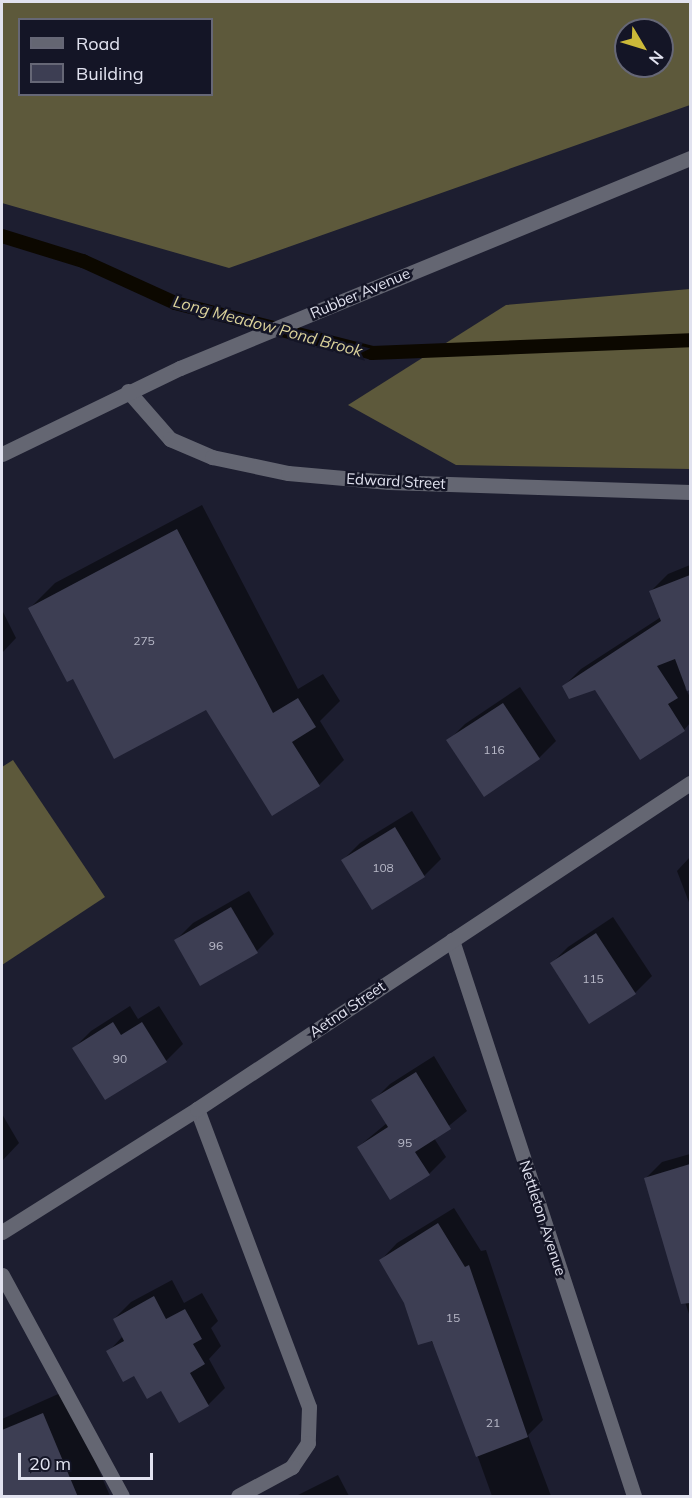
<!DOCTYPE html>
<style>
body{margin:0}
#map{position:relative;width:692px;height:1498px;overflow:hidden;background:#1d1e30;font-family:Mulish,sans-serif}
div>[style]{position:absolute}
.forest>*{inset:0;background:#5d593b}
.shadow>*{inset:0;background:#0007}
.stream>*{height:14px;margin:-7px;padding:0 7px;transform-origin:7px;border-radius:7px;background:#0c0800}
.building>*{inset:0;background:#3d3e53}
.minor>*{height:15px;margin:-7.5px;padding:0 7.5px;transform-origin:7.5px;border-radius:7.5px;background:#646672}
span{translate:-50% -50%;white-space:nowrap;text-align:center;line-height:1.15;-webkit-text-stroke:5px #141526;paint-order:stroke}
.number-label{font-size:12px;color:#b8b9c8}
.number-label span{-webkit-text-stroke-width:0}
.street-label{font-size:15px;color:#e1e2ef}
.water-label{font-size:16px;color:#dcd39b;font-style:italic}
.frame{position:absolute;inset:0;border:3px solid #e1e2ef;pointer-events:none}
.legend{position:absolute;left:18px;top:18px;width:195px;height:78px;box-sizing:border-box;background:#141526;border:2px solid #666776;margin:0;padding:8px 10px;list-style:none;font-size:18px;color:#e1e2ef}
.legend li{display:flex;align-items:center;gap:12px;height:30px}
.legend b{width:30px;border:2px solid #666776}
.north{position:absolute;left:614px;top:18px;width:60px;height:60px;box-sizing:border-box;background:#141526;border:2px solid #666776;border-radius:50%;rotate:128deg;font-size:16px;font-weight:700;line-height:24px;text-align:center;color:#e1e2ef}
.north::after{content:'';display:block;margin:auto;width:21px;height:27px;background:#ccb939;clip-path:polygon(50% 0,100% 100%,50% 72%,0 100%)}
.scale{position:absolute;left:18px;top:1453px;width:135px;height:27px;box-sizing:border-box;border:3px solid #e1e2ef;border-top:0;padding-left:8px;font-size:18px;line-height:21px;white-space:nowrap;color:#e1e2ef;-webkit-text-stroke:4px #141526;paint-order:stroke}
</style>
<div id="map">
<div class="forest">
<i style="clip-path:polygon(evenodd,2px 2px,690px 2px,690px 105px,229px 268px,2px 203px,2px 2px,20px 20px,212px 20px,212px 94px,20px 94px,20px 20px,2px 2px,626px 30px,662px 30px,662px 66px,626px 66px,626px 30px)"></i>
<i style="clip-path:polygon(690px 289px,690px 469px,456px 465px,348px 405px,506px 305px)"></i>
<i style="clip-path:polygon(13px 760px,105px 897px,2px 965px,2px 767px)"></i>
</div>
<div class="shadow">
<i style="clip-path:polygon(202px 505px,298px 689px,323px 674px,340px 701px,320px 721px,344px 760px,319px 785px,206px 708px,73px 677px,30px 608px,55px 583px)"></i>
<i style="clip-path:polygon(690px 565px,690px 652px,678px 656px,690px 674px,690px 683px,685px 688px,690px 697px,690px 723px,684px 730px,596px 688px,564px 686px,581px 669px,661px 617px,651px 591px,668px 574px)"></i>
<i style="clip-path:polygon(2px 610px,16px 638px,2px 653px)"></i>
<i style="clip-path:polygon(520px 687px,556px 741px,539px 758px,448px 741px,465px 724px)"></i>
<i style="clip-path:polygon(412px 811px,441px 859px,424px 876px,343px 860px,360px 843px)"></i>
<i style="clip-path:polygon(690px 857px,690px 905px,677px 871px)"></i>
<i style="clip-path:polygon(249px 891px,274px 934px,257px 951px,176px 940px,193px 923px)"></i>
<i style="clip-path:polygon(613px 917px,652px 976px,635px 993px,551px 964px,568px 947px)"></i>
<i style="clip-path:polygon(130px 1006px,138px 1019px,159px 1006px,183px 1044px,166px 1061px,105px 1098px,74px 1048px,91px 1031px)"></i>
<i style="clip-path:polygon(434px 1056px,467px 1111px,434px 1138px,446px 1157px,429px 1174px,358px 1147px,387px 1123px,373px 1101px,390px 1084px)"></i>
<i style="clip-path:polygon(2px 1114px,19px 1143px,2px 1161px)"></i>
<i style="clip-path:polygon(690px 1154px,690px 1317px,645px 1179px,662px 1162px)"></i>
<i style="clip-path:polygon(454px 1208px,481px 1251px,486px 1250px,543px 1420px,528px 1435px,551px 1496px,492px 1496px,443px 1360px,381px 1260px,397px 1243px)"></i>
<i style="clip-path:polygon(172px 1280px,184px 1303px,202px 1293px,218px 1321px,211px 1328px,221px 1346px,209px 1359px,225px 1388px,208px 1405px,161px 1388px,134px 1374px,108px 1352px,123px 1336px,114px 1319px,131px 1302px)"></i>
<i style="clip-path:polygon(65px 1391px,110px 1496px,5px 1496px,2px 1488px,2px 1419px)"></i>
<i style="clip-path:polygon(338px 1475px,349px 1496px,296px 1496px)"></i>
</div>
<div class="stream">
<i style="left:2px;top:236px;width:85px;rotate:17.2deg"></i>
<i style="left:83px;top:261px;width:101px;rotate:24.5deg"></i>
<i style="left:175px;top:303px;width:203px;rotate:14.2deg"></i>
<i style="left:372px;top:353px;width:318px;rotate:-2.3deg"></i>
</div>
<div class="building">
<i style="clip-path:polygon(177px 529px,273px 713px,298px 698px,316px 727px,292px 742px,320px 786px,272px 816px,206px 710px,114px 759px,73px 679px,67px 682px,28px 608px)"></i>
<i style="clip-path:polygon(690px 575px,690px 690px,687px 691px,675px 659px,657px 666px,678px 698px,668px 704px,685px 731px,640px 760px,595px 690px,569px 699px,562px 686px,661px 621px,649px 591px)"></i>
<i style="clip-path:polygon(503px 703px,540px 759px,484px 797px,446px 740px)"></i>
<i style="clip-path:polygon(395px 827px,425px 877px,372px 910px,341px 860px)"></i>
<i style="clip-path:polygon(231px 907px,258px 953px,200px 986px,174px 940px)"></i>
<i style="clip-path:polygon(596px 933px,636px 994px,589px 1024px,550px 963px)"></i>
<i style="clip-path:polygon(113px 1022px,121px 1035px,142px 1022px,167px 1062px,105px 1100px,72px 1048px)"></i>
<i style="clip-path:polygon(416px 1072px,451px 1129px,415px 1152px,430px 1175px,390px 1200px,357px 1147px,388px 1127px,371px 1100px)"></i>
<i style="clip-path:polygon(690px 1164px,690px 1303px,681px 1304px,644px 1178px)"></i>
<i style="clip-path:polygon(438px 1223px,465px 1267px,469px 1265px,528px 1437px,476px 1457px,432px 1341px,418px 1345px,404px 1303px,379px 1260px)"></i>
<i style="clip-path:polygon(154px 1296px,166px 1319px,185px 1309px,202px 1339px,193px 1344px,205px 1364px,190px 1373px,209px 1406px,179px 1423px,161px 1391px,147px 1399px,134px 1376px,123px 1382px,106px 1351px,124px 1341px,113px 1319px)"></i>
<i style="clip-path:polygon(43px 1413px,78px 1497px,2px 1497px,2px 1430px)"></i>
</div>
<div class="minor">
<i style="left:128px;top:391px;width:64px;rotate:48.8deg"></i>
<i style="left:170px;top:439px;width:46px;rotate:23.2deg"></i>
<i style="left:212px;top:457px;width:78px;rotate:11.9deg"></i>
<i style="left:288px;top:473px;width:101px;rotate:5.1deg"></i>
<i style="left:389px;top:482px;width:301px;rotate:1.9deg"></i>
<i style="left:2px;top:454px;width:198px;rotate:-25.8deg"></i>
<i style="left:180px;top:368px;width:552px;rotate:-22.38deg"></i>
<i style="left:452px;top:940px;width:585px;rotate:71.87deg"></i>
<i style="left:197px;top:1109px;width:318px;rotate:69.4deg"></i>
<i style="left:309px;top:1407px;width:36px;rotate:92deg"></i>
<i style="left:308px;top:1443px;width:29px;rotate:124deg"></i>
<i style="left:292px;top:1467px;width:61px;rotate:151.8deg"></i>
<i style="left:2px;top:1232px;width:231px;rotate:-32.2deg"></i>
<i style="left:197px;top:1109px;width:591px;rotate:-33.47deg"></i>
<i style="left:2px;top:1275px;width:251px;rotate:61.5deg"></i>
</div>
<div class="number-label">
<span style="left:144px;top:641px">275</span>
<span style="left:494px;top:750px">116</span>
<span style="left:383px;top:868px">108</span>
<span style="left:216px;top:946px">96</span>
<span style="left:593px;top:979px">115</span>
<span style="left:120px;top:1059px">90</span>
<span style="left:405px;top:1143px">95</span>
<span style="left:453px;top:1318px">15</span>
<span style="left:493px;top:1423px">21</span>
</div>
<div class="street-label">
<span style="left:360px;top:293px;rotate:-23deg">Rubber Avenue</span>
<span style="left:396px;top:481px;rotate:3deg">Edward Street</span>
<span style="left:347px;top:1009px;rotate:-34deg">Aetna Street</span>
<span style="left:543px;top:1218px;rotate:72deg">Nettleton Avenue</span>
</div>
<div class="water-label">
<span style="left:268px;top:326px;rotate:15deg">Long Meadow Pond Brook</span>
</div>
<div class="frame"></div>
<ul class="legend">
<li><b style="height:8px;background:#646672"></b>Road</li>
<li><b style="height:16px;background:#3d3e53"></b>Building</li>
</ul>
<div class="north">N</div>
<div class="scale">20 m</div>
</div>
